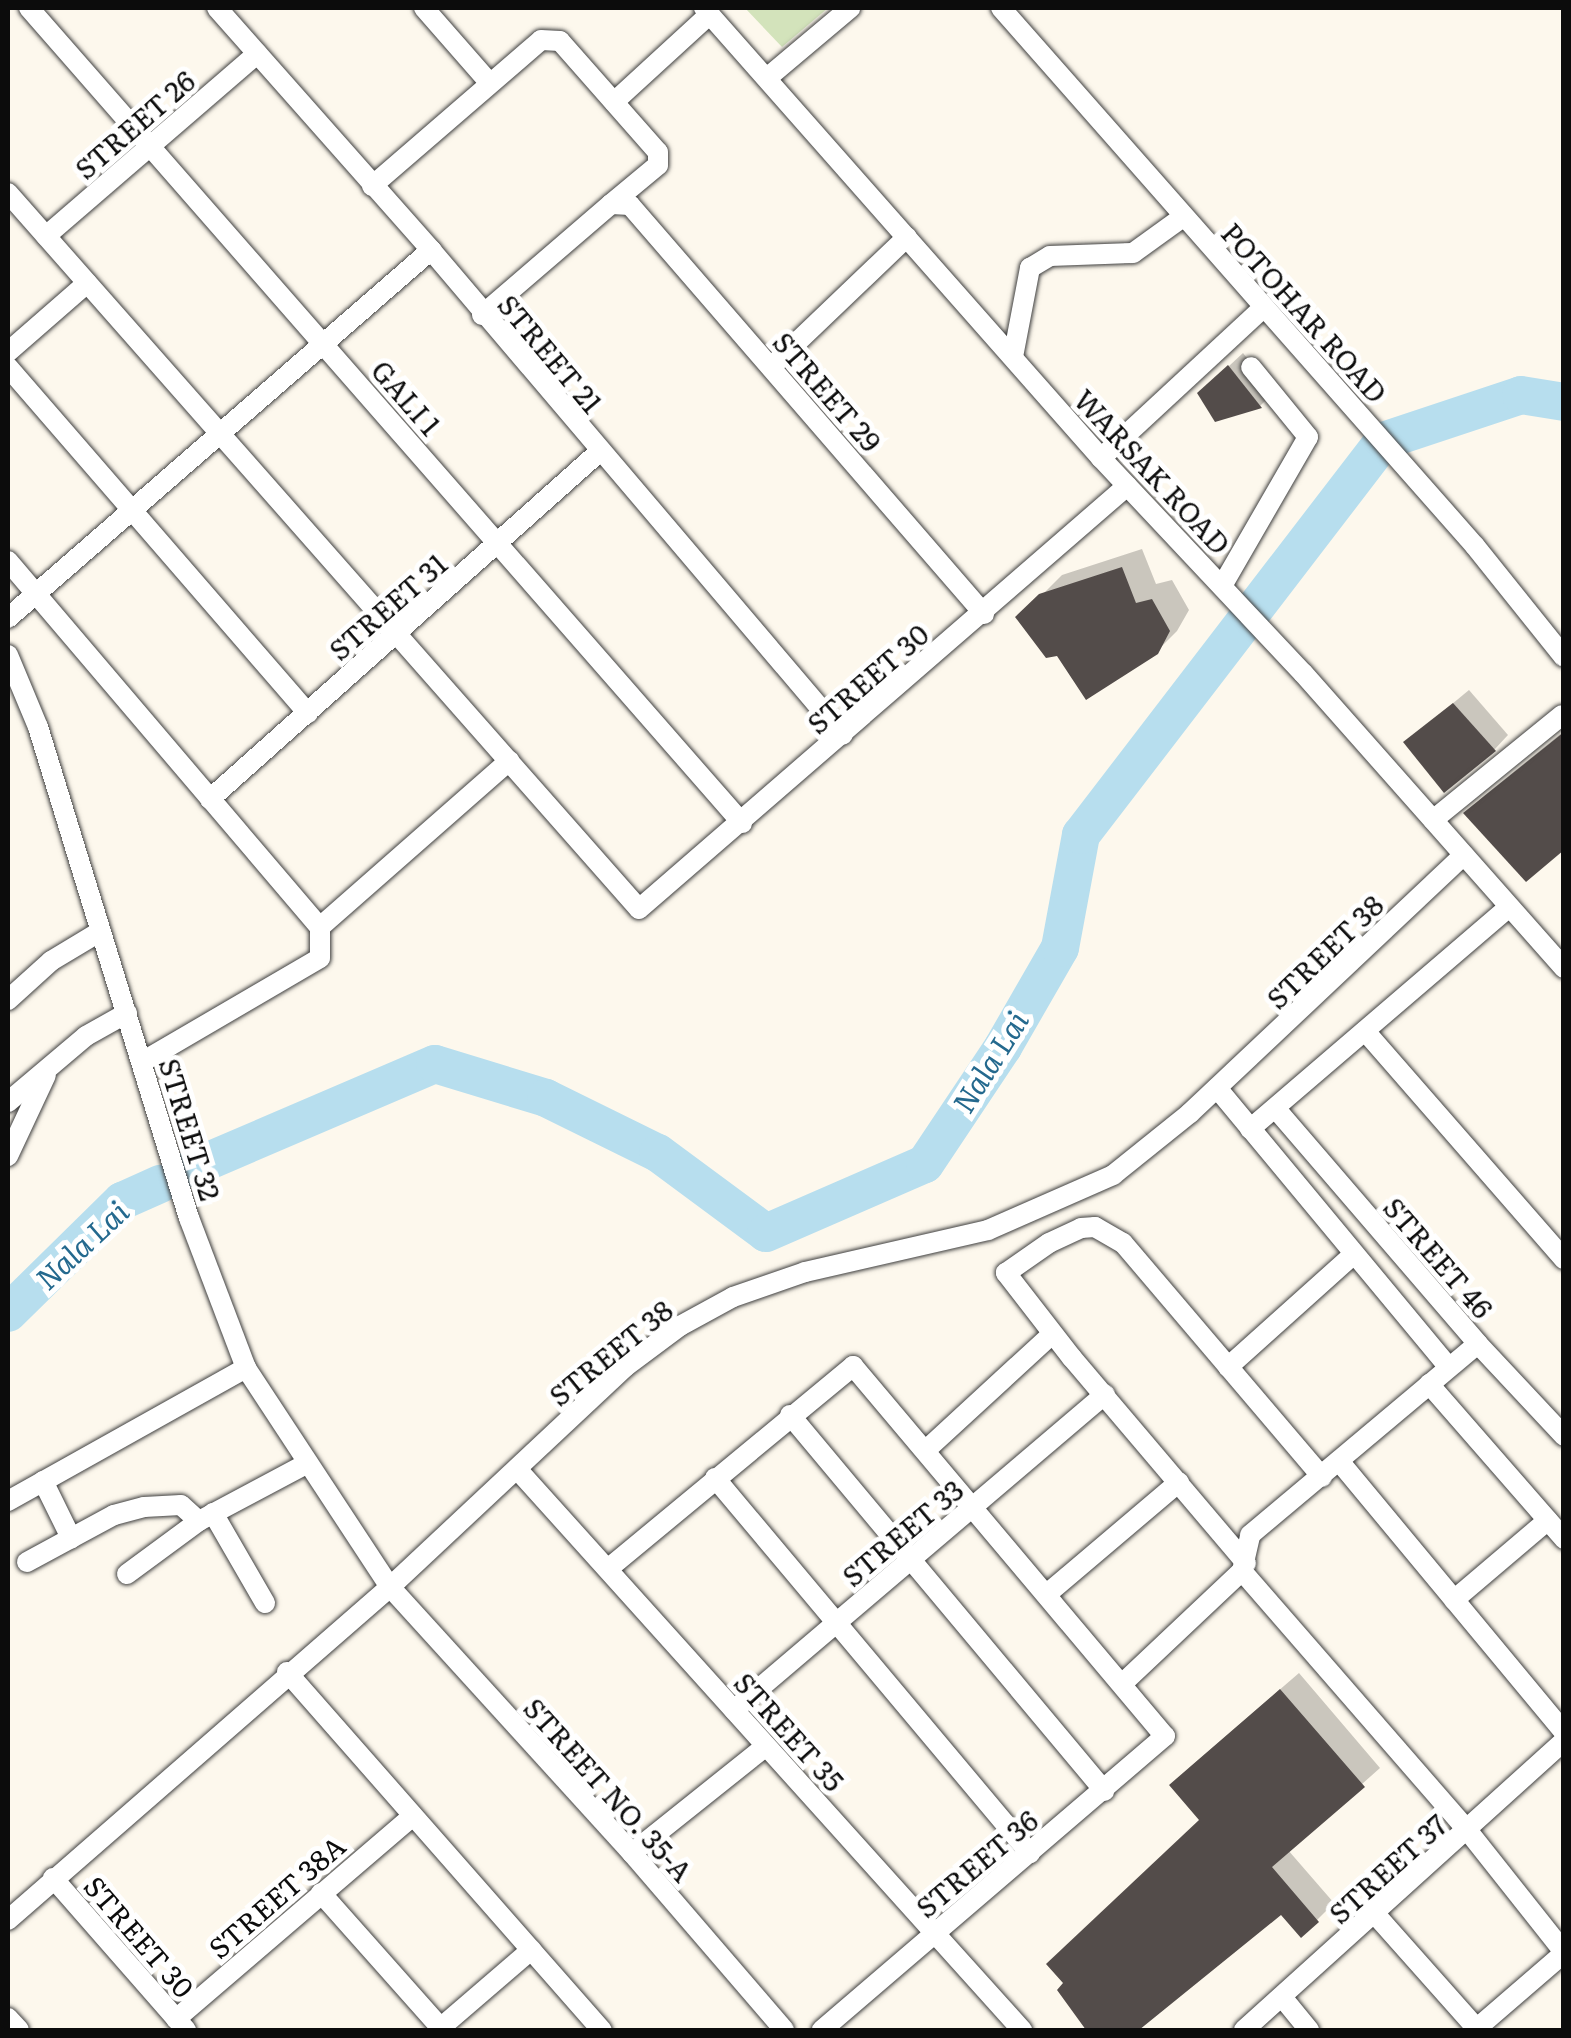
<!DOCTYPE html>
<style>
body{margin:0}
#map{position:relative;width:1571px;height:2038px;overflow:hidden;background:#fdf8ed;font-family:Literata,serif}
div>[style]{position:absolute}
.green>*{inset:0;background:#d3e3bb}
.shadow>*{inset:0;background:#0003}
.river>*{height:38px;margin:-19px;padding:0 19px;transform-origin:19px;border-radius:19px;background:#b7deee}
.building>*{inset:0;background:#534c4a}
.roads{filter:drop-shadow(0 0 2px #3f3f3f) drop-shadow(0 0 2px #3f3f3f)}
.minor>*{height:20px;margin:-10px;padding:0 10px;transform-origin:10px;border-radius:10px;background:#fff}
span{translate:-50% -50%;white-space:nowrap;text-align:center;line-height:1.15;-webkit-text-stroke:10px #fff;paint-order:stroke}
.street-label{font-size:28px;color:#0c0c0c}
.water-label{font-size:30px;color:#24698e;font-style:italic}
.frame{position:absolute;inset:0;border:10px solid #0c0c0c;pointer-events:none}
</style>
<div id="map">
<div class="green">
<i style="clip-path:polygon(745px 8px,828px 8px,782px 47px)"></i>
</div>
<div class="shadow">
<i style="clip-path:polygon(1243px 353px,1274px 392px,1260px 406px,1215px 379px)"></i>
<i style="clip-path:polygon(1142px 549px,1156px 584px,1172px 580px,1189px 610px,1177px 631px,1156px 652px,1059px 654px,1019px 618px,1062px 575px)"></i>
<i style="clip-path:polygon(1469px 690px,1508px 735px,1494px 750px,1406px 742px)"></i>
<i style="clip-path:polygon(1564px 731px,1564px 846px,1467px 813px,1485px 795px)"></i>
<i style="clip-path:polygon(1299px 1673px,1380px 1768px,1288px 1850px,1334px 1903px,1317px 1920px,1282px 1912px,1135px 2030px,1111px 2030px,1102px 2022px,1089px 2030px,1060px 1990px,1202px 1819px,1189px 1768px)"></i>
</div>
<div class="river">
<i style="left:192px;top:1168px;width:264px;rotate:-23.2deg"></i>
<i style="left:435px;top:1064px;width:116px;rotate:17deg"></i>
<i style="left:546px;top:1098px;width:125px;rotate:26.2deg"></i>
<i style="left:658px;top:1153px;width:134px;rotate:36.5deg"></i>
<i style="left:766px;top:1233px;width:173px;rotate:-23.5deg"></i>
<i style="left:925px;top:1164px;width:141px;rotate:-56.3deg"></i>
<i style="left:1003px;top:1047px;width:114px;rotate:-60.1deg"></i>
<i style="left:1060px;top:948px;width:115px;rotate:-79.5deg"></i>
<i style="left:1081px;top:835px;width:496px;rotate:-52.5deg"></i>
<i style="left:1383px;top:441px;width:145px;rotate:-18.4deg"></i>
<i style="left:1521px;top:395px;width:44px;rotate:9.2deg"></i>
<i style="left:8px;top:1313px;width:160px;rotate:-44.5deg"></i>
<i style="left:122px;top:1201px;width:42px;rotate:-24.1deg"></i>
</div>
<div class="building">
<i style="clip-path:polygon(1228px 365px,1262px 408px,1215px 422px,1197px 393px)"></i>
<i style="clip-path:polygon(1122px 567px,1136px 603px,1152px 599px,1170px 631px,1158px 654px,1086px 700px,1057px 656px,1046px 658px,1015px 617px,1039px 594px)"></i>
<i style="clip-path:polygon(1453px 703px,1496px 751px,1444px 793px,1403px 742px)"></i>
<i style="clip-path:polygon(1564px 732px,1564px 850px,1526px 882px,1463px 813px)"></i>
<i style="clip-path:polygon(1280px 1689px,1365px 1787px,1272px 1867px,1319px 1922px,1301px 1938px,1281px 1915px,1139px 2030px,1086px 2030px,1057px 1990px,1063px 1983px,1046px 1964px,1199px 1820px,1169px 1785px)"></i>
</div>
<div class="roads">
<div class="minor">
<i style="left:29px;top:8px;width:1083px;rotate:48.82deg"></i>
<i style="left:217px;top:8px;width:323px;rotate:48.5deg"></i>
<i style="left:431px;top:250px;width:636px;rotate:49.65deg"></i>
<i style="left:424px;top:8px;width:97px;rotate:48.8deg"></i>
<i style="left:704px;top:8px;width:600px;rotate:48.58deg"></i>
<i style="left:1101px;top:458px;width:295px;rotate:46.8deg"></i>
<i style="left:1303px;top:673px;width:394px;rotate:48.5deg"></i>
<i style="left:1001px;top:8px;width:717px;rotate:48.62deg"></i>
<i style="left:1475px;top:546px;width:142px;rotate:51.3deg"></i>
<i style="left:767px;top:78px;width:109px;rotate:-40.1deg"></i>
<i style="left:614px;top:102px;width:130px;rotate:-42.5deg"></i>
<i style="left:372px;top:186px;width:223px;rotate:-40.8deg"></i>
<i style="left:541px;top:40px;width:19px;rotate:3deg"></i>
<i style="left:560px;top:41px;width:148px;rotate:48.6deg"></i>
<i style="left:658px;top:152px;width:13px;rotate:90deg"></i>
<i style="left:658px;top:165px;width:61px;rotate:140.3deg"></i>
<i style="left:8px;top:193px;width:954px;rotate:48.61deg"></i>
<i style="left:639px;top:909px;width:646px;rotate:-40.92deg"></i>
<i style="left:46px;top:236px;width:279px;rotate:-40.8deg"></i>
<i style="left:482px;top:315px;width:170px;rotate:-40.7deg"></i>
<i style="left:611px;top:204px;width:19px;rotate:3deg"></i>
<i style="left:630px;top:205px;width:541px;rotate:49.12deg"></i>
<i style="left:8px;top:352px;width:105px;rotate:-41.1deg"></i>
<i style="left:1013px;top:357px;width:91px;rotate:-79.2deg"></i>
<i style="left:1030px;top:268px;width:23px;rotate:-31deg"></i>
<i style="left:1050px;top:256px;width:83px;rotate:-2.1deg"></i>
<i style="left:1133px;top:253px;width:62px;rotate:-35.8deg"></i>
<i style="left:8px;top:367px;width:458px;rotate:49.1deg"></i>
<i style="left:771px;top:367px;width:188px;rotate:-43.7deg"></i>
<i style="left:1101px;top:458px;width:219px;rotate:-42.8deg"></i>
<i style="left:8px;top:561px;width:481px;rotate:49.6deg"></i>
<i style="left:320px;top:927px;width:252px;rotate:-41.3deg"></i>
<i style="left:1222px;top:586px;width:172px;rotate:-60deg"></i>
<i style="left:1308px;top:437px;width:90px;rotate:-129.2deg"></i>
<i style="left:8px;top:618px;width:561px;rotate:-41.02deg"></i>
<i style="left:8px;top:655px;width:78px;rotate:67.4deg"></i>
<i style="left:38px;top:727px;width:514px;rotate:72.91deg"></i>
<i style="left:189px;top:1218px;width:160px;rotate:69.2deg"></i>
<i style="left:246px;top:1368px;width:262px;rotate:56.7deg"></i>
<i style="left:390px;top:1587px;width:360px;rotate:47.7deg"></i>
<i style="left:632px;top:1853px;width:233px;rotate:49.3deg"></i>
<i style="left:210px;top:799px;width:521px;rotate:-41.73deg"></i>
<i style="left:1433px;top:820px;width:166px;rotate:-39.1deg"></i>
<i style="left:8px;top:1000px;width:58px;rotate:-42.2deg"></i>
<i style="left:51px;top:961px;width:58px;rotate:-31deg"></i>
<i style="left:1365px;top:1031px;width:303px;rotate:48.9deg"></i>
<i style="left:142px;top:1062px;width:206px;rotate:-30.3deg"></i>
<i style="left:320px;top:958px;width:31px;rotate:-90deg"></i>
<i style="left:1217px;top:1088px;width:363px;rotate:50.3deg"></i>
<i style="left:8px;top:1102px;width:102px;rotate:-40.2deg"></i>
<i style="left:86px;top:1036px;width:47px;rotate:-29.3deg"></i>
<i style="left:1276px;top:1109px;width:310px;rotate:49.3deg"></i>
<i style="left:1478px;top:1344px;width:126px;rotate:46.9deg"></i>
<i style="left:1250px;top:1129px;width:341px;rotate:-40.6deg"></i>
<i style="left:8px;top:1156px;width:89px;rotate:-64.9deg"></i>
<i style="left:1228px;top:1367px;width:169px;rotate:-41.9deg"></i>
<i style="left:1429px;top:1384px;width:206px;rotate:48.9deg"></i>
<i style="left:790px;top:1415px;width:490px;rotate:50.1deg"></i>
<i style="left:926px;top:1450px;width:171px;rotate:-42.6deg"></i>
<i style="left:1339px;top:1461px;width:352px;rotate:50.3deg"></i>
<i style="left:517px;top:1469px;width:755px;rotate:48.01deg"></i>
<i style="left:715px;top:1478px;width:490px;rotate:50deg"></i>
<i style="left:43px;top:1481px;width:64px;rotate:63.8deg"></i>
<i style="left:8px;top:1501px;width:273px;rotate:-29.2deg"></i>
<i style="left:213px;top:1513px;width:104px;rotate:60deg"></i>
<i style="left:27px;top:1562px;width:99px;rotate:-28.4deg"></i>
<i style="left:114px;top:1515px;width:31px;rotate:-15deg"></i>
<i style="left:144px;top:1507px;width:37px;rotate:-3deg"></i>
<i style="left:181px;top:1505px;width:24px;rotate:42deg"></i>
<i style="left:1246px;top:1563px;width:269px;rotate:-130.3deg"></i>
<i style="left:1072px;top:1358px;width:108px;rotate:-127.8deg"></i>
<i style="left:1006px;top:1273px;width:52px;rotate:-34.9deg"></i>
<i style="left:1049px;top:1243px;width:35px;rotate:-25deg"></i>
<i style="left:1081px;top:1228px;width:14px;rotate:-4deg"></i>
<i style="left:1095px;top:1227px;width:32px;rotate:30deg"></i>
<i style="left:1123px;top:1243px;width:307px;rotate:49.6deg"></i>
<i style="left:609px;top:1568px;width:317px;rotate:-39.6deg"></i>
<i style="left:853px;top:1366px;width:484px;rotate:49.9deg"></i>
<i style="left:1165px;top:1736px;width:452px;rotate:139.4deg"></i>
<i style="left:1242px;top:1571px;width:344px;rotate:49deg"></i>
<i style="left:1468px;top:1831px;width:154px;rotate:51.6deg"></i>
<i style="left:127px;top:1574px;width:89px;rotate:-36.4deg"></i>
<i style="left:199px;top:1521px;width:121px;rotate:-28deg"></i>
<i style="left:1047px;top:1594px;width:173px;rotate:-40.3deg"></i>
<i style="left:1454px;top:1600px;width:123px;rotate:-40.4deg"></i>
<i style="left:287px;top:1672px;width:477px;rotate:48.7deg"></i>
<i style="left:1122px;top:1684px;width:165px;rotate:-43.3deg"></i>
<i style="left:1242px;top:1571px;width:37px;rotate:-77deg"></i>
<i style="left:1250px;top:1535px;width:297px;rotate:-40deg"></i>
<i style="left:734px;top:1710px;width:487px;rotate:-40.4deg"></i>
<i style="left:632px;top:1853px;width:171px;rotate:-38.6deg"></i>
<i style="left:53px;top:1878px;width:202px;rotate:48.8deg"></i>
<i style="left:321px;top:1893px;width:181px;rotate:48.4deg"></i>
<i style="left:1375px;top:1914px;width:155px;rotate:48.4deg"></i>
<i style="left:8px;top:1920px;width:507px;rotate:-41.08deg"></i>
<i style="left:390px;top:1587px;width:322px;rotate:-43.1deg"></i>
<i style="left:625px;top:1367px;width:69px;rotate:-36.7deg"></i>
<i style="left:680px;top:1326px;width:60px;rotate:-28.7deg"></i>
<i style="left:733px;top:1297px;width:76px;rotate:-19.1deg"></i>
<i style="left:805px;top:1272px;width:188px;rotate:-12.9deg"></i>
<i style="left:988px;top:1230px;width:137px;rotate:-23.7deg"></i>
<i style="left:1113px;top:1175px;width:99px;rotate:-38.8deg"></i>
<i style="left:1190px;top:1113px;width:376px;rotate:-43.3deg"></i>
<i style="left:1282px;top:1997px;width:43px;rotate:50.7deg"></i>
<i style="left:8px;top:2018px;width:16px;rotate:47deg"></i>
<i style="left:176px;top:2019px;width:312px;rotate:-40.6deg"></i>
<i style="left:1476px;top:2029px;width:116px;rotate:-40.8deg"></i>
<i style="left:438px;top:2030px;width:123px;rotate:-40.7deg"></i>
<i style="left:1244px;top:2030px;width:431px;rotate:-42.1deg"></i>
</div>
</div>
<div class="street-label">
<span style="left:134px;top:124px;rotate:-41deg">STREET 26</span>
<span style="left:1305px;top:312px;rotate:48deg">POTOHAR ROAD</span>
<span style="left:551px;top:353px;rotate:50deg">STREET 21</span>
<span style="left:828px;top:391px;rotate:49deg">STREET 29</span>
<span style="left:407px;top:397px;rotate:49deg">GALI 1</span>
<span style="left:1153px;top:471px;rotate:47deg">WARSAK ROAD</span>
<span style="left:387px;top:606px;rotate:-41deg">STREET 31</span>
<span style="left:867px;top:678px;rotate:-41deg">STREET 30</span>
<span style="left:1324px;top:951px;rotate:-44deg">STREET 38</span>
<span style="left:191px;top:1129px;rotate:73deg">STREET 32</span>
<span style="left:1439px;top:1257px;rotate:49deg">STREET 46</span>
<span style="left:610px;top:1352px;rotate:-39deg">STREET 38</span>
<span style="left:902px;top:1532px;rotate:-40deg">STREET 33</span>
<span style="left:790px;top:1731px;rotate:48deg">STREET 35</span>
<span style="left:609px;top:1789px;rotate:48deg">STREET NO. 35-A</span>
<span style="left:976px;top:1863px;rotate:-40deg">STREET 36</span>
<span style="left:1387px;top:1868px;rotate:-42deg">STREET 37</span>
<span style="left:276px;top:1896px;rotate:-41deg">STREET 38A</span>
<span style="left:140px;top:1936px;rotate:49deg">STREET 30</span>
</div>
<div class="water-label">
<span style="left:989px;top:1061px;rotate:-58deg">Nala Lai</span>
<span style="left:81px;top:1244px;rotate:-43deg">Nala Lai</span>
</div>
<div class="frame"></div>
</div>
